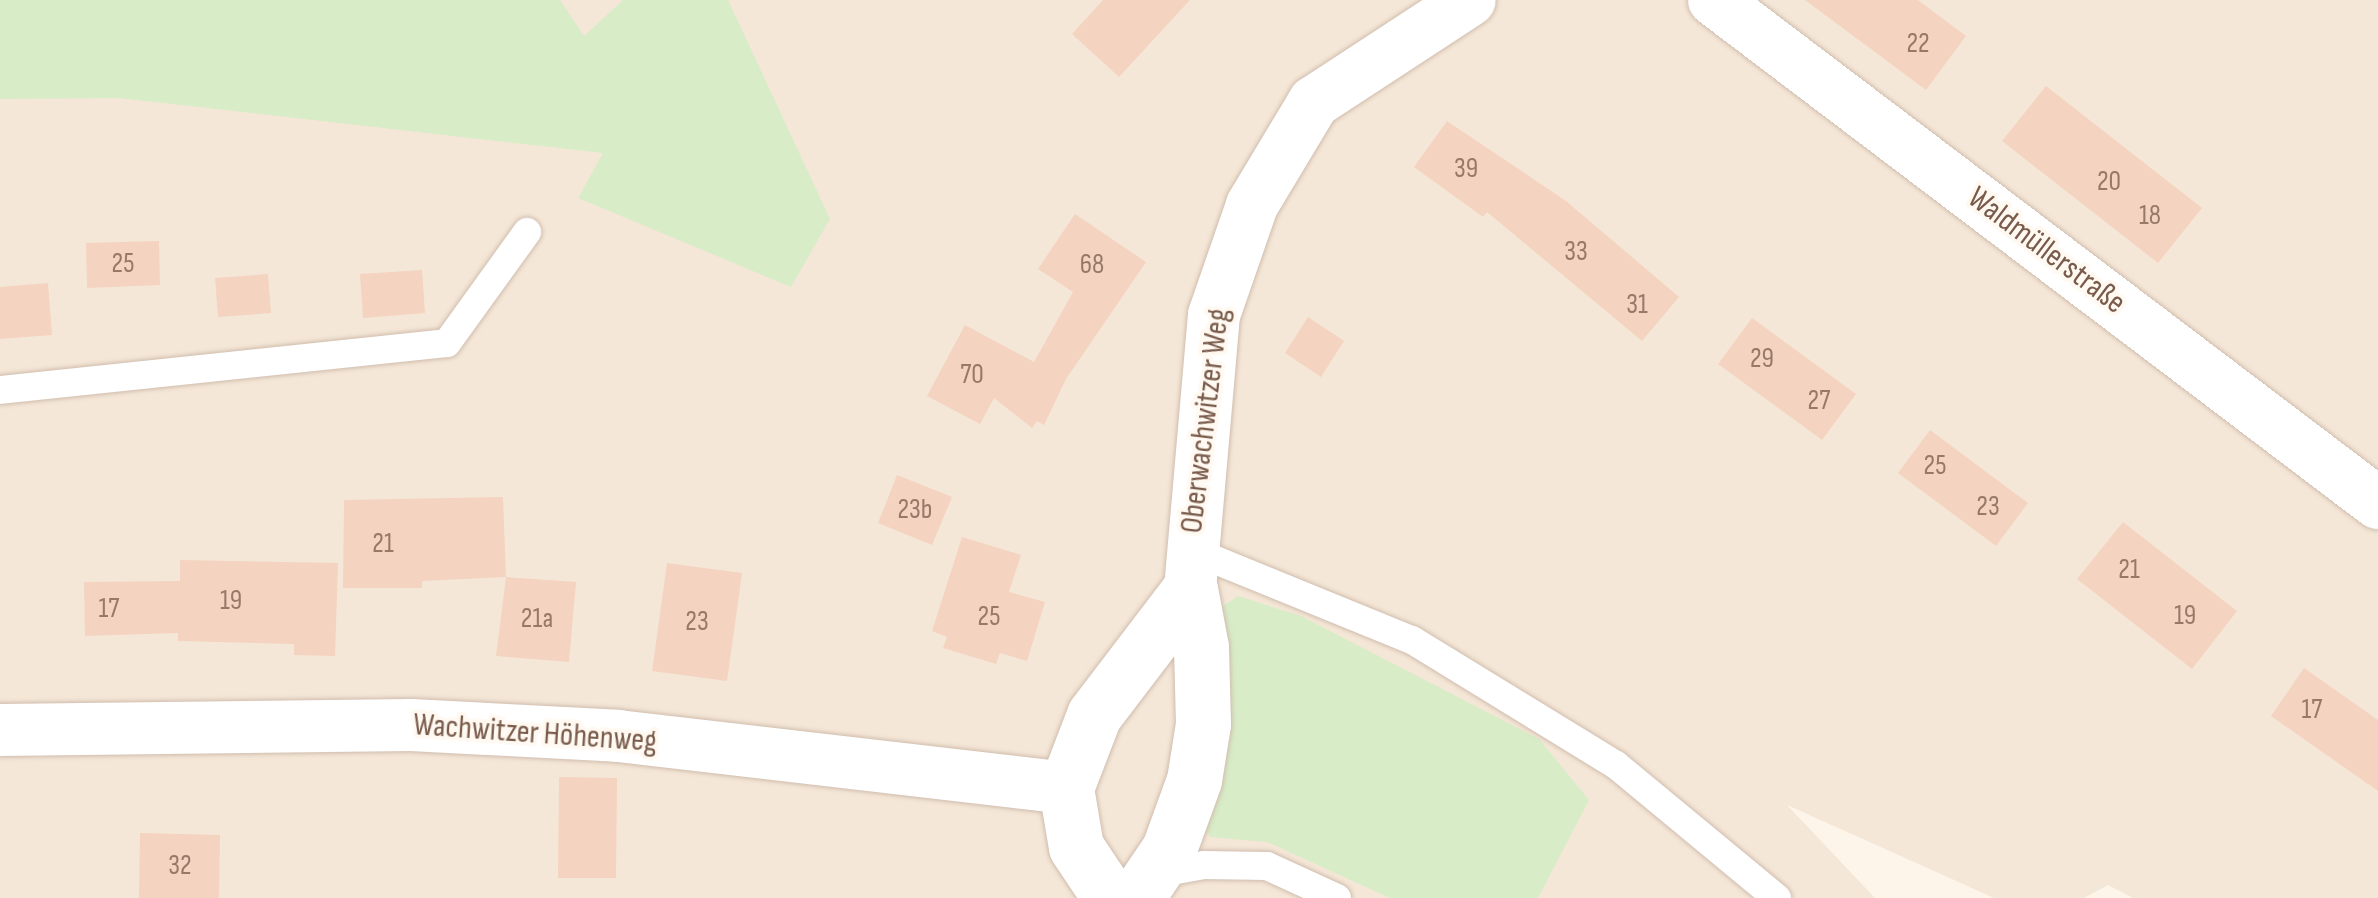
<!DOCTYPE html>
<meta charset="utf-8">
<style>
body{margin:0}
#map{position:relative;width:2378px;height:898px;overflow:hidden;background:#fdf5ea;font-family:"Sofia Sans Condensed",sans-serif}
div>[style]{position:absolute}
.residential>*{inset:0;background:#f5e7d7}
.green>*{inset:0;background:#d7ecc7}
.building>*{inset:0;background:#f4d3c0}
.roads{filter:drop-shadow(0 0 2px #d0bdae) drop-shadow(0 0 2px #d0bdae)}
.lane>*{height:28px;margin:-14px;padding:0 14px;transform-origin:14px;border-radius:14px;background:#fff}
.street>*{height:52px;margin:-26px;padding:0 26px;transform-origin:26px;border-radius:26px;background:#fff}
.secondary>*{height:55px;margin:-27.5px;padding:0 27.5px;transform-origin:27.5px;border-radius:27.5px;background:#fff}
span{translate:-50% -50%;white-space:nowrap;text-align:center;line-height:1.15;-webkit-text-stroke:8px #fff9f1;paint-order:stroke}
.number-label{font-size:28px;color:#987968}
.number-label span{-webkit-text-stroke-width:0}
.street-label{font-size:32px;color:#795b4b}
</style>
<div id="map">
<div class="residential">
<i style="clip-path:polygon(0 0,2378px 0,2378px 898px,2133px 898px,2108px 885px,2084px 898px,1994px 898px,1787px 805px,1875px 898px,0 898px)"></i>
</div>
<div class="green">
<i style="clip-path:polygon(0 0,560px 0,584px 36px,623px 0,728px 0,830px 219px,791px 287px,578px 198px,603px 153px,119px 98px,0 99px)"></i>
<i style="clip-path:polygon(1238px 596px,1301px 616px,1539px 739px,1589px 800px,1538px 898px,1390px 898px,1267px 842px,1211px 837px,1200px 825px,1219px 609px)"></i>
</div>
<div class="building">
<i style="clip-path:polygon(1103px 0,1190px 0,1119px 77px,1072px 34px)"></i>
<i style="clip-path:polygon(1805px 0,1918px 0,1966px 36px,1926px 90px)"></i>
<i style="clip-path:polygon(2046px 86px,2202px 208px,2158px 263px,2002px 141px)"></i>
<i style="clip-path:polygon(1447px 121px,1566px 201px,1679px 297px,1642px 341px,1487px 212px,1483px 217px,1414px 167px)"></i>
<i style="clip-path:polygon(1075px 214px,1146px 262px,1066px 379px,1044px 425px,1037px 421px,1032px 428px,994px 398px,980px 424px,927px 396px,965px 325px,1034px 362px,1073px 292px,1038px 269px)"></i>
<i style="clip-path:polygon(159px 241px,160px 285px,87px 288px,86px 243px)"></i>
<i style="clip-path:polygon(422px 270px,425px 313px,363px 318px,360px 274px)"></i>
<i style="clip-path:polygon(268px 274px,271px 313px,218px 317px,215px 278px)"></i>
<i style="clip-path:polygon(48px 283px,52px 335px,0 339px,0 287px)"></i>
<i style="clip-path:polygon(1308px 317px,1344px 341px,1321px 377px,1285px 353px)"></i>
<i style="clip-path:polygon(1752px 318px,1856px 394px,1822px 440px,1718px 364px)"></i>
<i style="clip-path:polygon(1930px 430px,2028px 503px,1996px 546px,1898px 473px)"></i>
<i style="clip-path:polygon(897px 475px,952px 497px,932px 545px,878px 523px)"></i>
<i style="clip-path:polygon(503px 497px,506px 577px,422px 581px,422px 588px,343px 588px,344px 500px)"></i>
<i style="clip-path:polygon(2123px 522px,2237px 611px,2192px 669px,2077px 579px)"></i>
<i style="clip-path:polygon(962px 537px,1021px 555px,1009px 592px,1045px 602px,1027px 661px,1000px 653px,996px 664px,943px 648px,947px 637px,932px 631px)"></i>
<i style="clip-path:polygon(180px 560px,338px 563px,335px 656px,294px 655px,294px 644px,178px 641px,178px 633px,85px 636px,84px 582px,180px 581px)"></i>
<i style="clip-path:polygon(667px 563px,742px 573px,727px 681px,652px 671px)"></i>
<i style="clip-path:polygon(506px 577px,576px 582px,569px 662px,496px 656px)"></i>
<i style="clip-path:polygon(2304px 668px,2378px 720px,2378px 791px,2271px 716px)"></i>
<i style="clip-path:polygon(559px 777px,617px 778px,616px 878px,558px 878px)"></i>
<i style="clip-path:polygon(140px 833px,220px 835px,219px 898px,139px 898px)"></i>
</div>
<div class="roads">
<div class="lane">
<i style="left:0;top:390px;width:449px;rotate:-6deg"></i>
<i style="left:447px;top:343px;width:137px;rotate:-54.2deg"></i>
<i style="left:1191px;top:550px;width:239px;rotate:22.2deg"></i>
<i style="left:1412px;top:640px;width:239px;rotate:31.5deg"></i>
<i style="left:1616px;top:765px;width:209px;rotate:39.6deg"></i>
<i style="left:1155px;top:874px;width:50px;rotate:-10.4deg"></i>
<i style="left:1204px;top:865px;width:63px;rotate:0.9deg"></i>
<i style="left:1267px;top:866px;width:77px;rotate:24.6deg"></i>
</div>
<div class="street">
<i style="left:1714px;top:0;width:833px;rotate:37.15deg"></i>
<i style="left:1190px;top:589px;width:275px;rotate:-85deg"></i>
<i style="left:1214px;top:315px;width:116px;rotate:-70.9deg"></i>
<i style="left:1252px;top:205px;width:120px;rotate:-59deg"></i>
<i style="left:1314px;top:102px;width:186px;rotate:-33.2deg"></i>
<i style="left:0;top:730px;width:411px;rotate:-0.7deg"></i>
<i style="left:411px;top:725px;width:207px;rotate:3deg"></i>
<i style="left:618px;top:736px;width:451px;rotate:6.6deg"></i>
</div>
<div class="secondary">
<i style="left:1110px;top:898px;width:61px;rotate:-123.7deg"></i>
<i style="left:1076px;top:847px;width:60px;rotate:-99.6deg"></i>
<i style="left:1066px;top:788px;width:78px;rotate:-69deg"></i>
<i style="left:1094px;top:715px;width:158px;rotate:-52.7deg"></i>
<i style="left:1136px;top:898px;width:59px;rotate:-56deg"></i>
<i style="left:1169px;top:849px;width:73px;rotate:-70.1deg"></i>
<i style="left:1194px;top:780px;width:57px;rotate:-80.9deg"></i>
<i style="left:1203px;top:724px;width:77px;rotate:-91.5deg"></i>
<i style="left:1201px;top:647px;width:59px;rotate:-100.7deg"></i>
</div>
</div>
<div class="number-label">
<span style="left:1918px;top:44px">22</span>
<span style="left:1466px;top:169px">39</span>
<span style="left:2109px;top:182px">20</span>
<span style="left:2150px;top:216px">18</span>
<span style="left:1576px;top:252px">33</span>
<span style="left:123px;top:264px">25</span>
<span style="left:1092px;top:265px">68</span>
<span style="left:1637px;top:305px">31</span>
<span style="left:1762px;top:359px">29</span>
<span style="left:972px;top:375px">70</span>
<span style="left:1819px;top:401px">27</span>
<span style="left:1935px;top:466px">25</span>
<span style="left:1988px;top:507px">23</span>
<span style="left:915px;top:510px">23b</span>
<span style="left:383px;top:544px">21</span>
<span style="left:2129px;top:570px">21</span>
<span style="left:231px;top:601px">19</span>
<span style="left:109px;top:609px">17</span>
<span style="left:2185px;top:616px">19</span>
<span style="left:989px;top:617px">25</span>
<span style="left:537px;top:619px">21a</span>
<span style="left:697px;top:622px">23</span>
<span style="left:2312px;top:710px">17</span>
<span style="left:180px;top:866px">32</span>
</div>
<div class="street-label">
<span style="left:2046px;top:251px;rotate:37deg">Waldmüllerstraße</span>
<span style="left:1206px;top:421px;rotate:-83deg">Oberwachwitzer Weg</span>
<span style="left:535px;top:734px;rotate:4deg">Wachwitzer Höhenweg</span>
</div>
</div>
